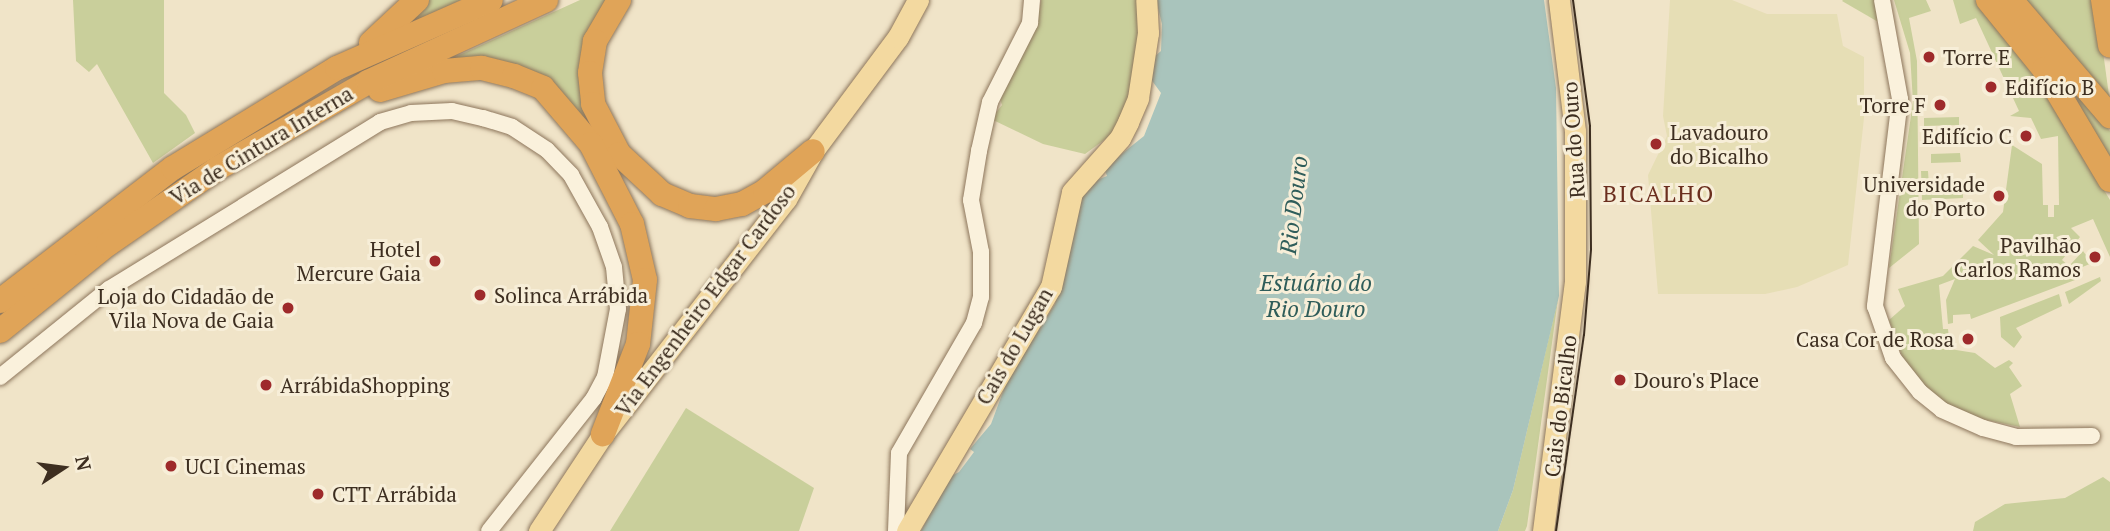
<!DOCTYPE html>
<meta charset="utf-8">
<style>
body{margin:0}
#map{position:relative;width:2110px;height:531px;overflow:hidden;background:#f0e4c8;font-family:"PT Serif",serif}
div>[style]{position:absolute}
.farmland>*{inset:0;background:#e6deb5}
.green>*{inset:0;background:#c9cf9b}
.water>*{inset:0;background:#a9c4bc}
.roads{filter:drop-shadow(0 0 2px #8d765c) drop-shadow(0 0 2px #8d765c)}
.minor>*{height:16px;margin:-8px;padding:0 8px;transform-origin:8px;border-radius:8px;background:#faf1dc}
.major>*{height:21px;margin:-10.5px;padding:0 10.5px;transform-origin:10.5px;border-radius:10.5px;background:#f3d9a0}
.highway>*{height:24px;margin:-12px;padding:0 12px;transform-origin:12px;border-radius:12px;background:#e0a458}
.tram>*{height:2px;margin:-1px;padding:0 1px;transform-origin:1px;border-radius:1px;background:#3d2e20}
.dots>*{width:19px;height:19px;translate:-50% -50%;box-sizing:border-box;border:4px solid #f7eed8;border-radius:50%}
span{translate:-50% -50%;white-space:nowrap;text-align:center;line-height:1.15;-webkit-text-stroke:6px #f7eed8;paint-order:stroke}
.poi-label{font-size:21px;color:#3d2e20}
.left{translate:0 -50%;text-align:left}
.right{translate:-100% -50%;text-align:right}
.street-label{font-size:21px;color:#3d2e20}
.neighbourhood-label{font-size:23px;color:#6b2e1e;letter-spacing:2px}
.water-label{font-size:23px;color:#2f5d5a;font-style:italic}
.north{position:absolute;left:28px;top:433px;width:70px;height:70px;-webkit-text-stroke:5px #f7eed8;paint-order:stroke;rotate:77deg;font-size:19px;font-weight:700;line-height:28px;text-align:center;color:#3d2e20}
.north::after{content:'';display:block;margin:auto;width:24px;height:32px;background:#3d2e20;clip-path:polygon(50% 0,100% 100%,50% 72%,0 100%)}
</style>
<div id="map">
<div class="farmland">
<i style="clip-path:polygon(1670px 0,1732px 0,1767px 14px,1837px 14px,1843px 46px,1864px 57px,1864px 118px,1848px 265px,1797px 287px,1765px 294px,1658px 294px,1648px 175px,1667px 136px,1663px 116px)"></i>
</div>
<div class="green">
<i style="clip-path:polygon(73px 0,164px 0,164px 93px,186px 115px,195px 133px,153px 163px,97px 64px,89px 72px,76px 61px)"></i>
<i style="clip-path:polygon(429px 0,461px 0,406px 25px)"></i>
<i style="clip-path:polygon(580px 0,608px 0,584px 108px,589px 124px,548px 84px,442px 63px)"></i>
<i style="clip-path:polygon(1041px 0,1138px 0,1140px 31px,1129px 98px,1111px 135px,1085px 154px,1043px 144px,991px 119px,1002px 105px,1000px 99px,1037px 24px)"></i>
<i style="clip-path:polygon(1875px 0,1880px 23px,1842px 1px,1843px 0)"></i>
<i style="clip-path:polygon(1894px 0,1926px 0,1931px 11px,1909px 18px,1917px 61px,1919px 244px,1889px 268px,1913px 102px,1910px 53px)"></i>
<i style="clip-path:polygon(1953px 0,1975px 0,1988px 15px,2031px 70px,2110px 200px,2110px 257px,2093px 219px,2071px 228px,2080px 237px,2062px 260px,2069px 266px,2083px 251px,2092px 263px,2073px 271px,2075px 280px,1971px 319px,1970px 314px,1953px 315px,1953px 323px,1948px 324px,1946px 300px,1955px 279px,1939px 285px,1943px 329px,1948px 329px,1950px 349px,1975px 353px,1995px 368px,2009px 360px,2013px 363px,2009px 367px,2022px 386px,2010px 394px,2020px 427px,1963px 415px,1924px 388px,1902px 356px,1889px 320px,1905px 306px,1898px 289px,1943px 276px,1973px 246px,1994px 255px,1978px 240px,2003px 212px,2012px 145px,2042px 164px,2043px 205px,2048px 205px,2048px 217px,2054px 217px,2054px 205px,2059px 205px,2058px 136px,2041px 139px,2031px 118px,2010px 116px,2019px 111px,1976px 18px,1960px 24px)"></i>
<i style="clip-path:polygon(2002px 0,2110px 131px,2110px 162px)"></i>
<i style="clip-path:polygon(2020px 0,2096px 0,2110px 103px)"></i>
<i style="clip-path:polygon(1959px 117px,1959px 125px,1924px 126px,1924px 118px)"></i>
<i style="clip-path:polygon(1960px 153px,1961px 162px,1931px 163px,1931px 154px)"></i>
<i style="clip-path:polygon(1921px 171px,1928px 171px,1929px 186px,1963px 185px,1963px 198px,1922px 200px)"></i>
<i style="clip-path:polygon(2100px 277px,2101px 281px,2069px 304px,2065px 292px)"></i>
<i style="clip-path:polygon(2059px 294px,2062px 306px,2016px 328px,2022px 337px,2014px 348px,2001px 337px,2000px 317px)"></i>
<i style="clip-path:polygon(1558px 299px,1527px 526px,1525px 531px,1498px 531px,1513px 490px)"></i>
<i style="clip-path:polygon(686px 408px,814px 488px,799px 531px,610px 531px)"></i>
<i style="clip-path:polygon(2103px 477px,2110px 482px,2110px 531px,1973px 531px,1975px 522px,2005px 504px,2065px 498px)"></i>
</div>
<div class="water">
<i style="clip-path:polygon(1156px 0,1544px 0,1556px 88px,1559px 296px,1513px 490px,1498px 531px,921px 531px,949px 477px,959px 472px,974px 452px,970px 449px,991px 424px,1007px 381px,1055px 304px,1080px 195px,1087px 184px,1107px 176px,1104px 168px,1144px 136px,1161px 93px,1150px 78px,1154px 57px,1161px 51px,1162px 24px)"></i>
</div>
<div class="roads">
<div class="minor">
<i style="left:1882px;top:0;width:101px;rotate:79.7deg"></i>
<i style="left:1900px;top:99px;width:209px;rotate:96.9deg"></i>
<i style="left:1875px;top:306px;width:55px;rotate:70.9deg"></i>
<i style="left:1893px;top:358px;width:43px;rotate:51.5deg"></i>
<i style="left:1920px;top:392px;width:28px;rotate:39deg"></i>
<i style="left:1942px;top:410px;width:45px;rotate:23.7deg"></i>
<i style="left:1983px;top:428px;width:34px;rotate:15deg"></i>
<i style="left:2016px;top:437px;width:76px;rotate:-0.8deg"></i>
<i style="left:0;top:377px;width:140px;rotate:-38.9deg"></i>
<i style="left:109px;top:289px;width:318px;rotate:-31.6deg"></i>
<i style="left:380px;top:122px;width:32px;rotate:-16deg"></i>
<i style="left:411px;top:113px;width:41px;rotate:-2.8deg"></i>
<i style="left:452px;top:111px;width:32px;rotate:13deg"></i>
<i style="left:483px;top:118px;width:30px;rotate:17deg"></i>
<i style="left:512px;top:127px;width:42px;rotate:33.3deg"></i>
<i style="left:547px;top:150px;width:35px;rotate:46deg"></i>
<i style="left:571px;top:175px;width:60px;rotate:60.9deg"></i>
<i style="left:600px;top:227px;width:42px;rotate:70.7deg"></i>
<i style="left:614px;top:267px;width:42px;rotate:84.6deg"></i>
<i style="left:618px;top:309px;width:69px;rotate:100.8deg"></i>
<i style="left:605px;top:377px;width:24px;rotate:118deg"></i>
<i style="left:594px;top:398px;width:169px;rotate:128.3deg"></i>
<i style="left:896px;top:531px;width:78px;rotate:-87.8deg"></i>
<i style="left:899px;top:453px;width:150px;rotate:-60deg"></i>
<i style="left:974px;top:323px;width:27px;rotate:-75deg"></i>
<i style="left:981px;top:297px;width:45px;rotate:-90deg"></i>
<i style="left:981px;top:252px;width:53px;rotate:-100.9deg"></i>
<i style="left:971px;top:200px;width:50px;rotate:-80.7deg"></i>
<i style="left:979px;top:151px;width:50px;rotate:-77.3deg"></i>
<i style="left:990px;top:102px;width:89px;rotate:-63.1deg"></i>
<i style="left:1030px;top:23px;width:23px;rotate:-85deg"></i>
</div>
<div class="major">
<i style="left:539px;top:531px;width:116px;rotate:-56.6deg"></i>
<i style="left:603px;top:434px;width:298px;rotate:-52.1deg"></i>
<i style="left:786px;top:199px;width:55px;rotate:-60.6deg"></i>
<i style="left:813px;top:151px;width:142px;rotate:-53.3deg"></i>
<i style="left:898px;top:37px;width:42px;rotate:-61.6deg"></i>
<i style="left:907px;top:531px;width:283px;rotate:-59.5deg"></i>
<i style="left:1051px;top:287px;width:97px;rotate:-77.5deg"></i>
<i style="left:1072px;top:192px;width:72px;rotate:-48.4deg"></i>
<i style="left:1120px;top:138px;width:18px;rotate:-63deg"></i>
<i style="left:1128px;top:122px;width:26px;rotate:-67deg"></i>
<i style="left:1138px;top:98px;width:66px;rotate:-81.3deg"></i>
<i style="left:1148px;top:33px;width:33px;rotate:-93deg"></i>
<i style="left:1543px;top:531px;width:252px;rotate:-82.7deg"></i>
<i style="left:1575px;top:281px;width:150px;rotate:-90deg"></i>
<i style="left:1575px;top:131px;width:132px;rotate:-97deg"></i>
</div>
<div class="highway">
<i style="left:619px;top:0;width:48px;rotate:120.3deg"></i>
<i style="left:595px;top:41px;width:32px;rotate:99deg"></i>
<i style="left:590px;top:73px;width:31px;rotate:84deg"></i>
<i style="left:593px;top:104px;width:56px;rotate:62.5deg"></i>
<i style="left:619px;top:154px;width:59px;rotate:42.9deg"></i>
<i style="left:662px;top:194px;width:30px;rotate:23deg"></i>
<i style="left:690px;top:206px;width:26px;rotate:7deg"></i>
<i style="left:716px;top:209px;width:26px;rotate:-11deg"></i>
<i style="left:742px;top:204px;width:26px;rotate:-29deg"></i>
<i style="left:765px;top:191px;width:62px;rotate:-39.8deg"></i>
<i style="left:1988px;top:0;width:89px;rotate:50.9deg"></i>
<i style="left:2044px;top:69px;width:129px;rotate:59.3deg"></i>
<i style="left:2011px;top:0;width:153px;rotate:49.5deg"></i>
<i style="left:2103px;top:0;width:46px;rotate:81.2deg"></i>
<i style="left:371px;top:43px;width:63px;rotate:-43.1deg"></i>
<i style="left:380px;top:90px;width:67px;rotate:-16.5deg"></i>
<i style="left:444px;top:71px;width:38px;rotate:-5deg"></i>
<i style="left:482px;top:68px;width:33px;rotate:14deg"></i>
<i style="left:514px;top:76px;width:31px;rotate:22deg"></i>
<i style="left:543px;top:88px;width:74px;rotate:49.4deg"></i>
<i style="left:591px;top:144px;width:90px;rotate:62.9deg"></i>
<i style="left:632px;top:224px;width:57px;rotate:76.9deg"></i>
<i style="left:645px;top:280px;width:64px;rotate:96.2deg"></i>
<i style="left:638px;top:344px;width:97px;rotate:111.3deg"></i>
<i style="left:0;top:301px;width:218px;rotate:-37.6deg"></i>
<i style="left:173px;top:168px;width:192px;rotate:-31.4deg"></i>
<i style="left:337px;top:68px;width:168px;rotate:-23.8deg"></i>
<i style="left:0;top:331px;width:139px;rotate:-38.9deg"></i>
<i style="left:108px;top:244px;width:134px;rotate:-34.6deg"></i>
<i style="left:218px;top:168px;width:173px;rotate:-29.8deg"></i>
<i style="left:368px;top:82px;width:196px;rotate:-24.7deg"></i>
</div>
</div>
<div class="tram">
<i style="left:1556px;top:531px;width:198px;rotate:-81.9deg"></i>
<i style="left:1584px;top:335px;width:86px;rotate:-85.3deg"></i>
<i style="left:1591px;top:249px;width:123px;rotate:-90.5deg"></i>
<i style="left:1590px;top:126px;width:127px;rotate:-97.7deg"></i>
</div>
<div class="dots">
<i style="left:1929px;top:57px;background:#9e2a2b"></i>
<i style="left:1991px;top:87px;background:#9e2a2b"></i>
<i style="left:1940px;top:105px;background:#9e2a2b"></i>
<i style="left:2026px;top:136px;background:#9e2a2b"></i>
<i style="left:1656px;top:144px;background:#9e2a2b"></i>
<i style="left:1999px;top:196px;background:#9e2a2b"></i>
<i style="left:2095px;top:257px;background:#9e2a2b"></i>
<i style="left:435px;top:261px;background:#9e2a2b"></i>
<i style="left:480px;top:295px;background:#9e2a2b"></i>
<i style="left:288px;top:308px;background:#9e2a2b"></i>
<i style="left:1968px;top:339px;background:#9e2a2b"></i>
<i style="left:1620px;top:380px;background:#9e2a2b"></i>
<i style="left:266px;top:385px;background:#9e2a2b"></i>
<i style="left:171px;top:466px;background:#9e2a2b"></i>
<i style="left:318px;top:494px;background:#9e2a2b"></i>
</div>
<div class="poi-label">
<span class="left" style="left:1943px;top:57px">Torre E</span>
<span class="left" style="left:2005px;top:87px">Edifício B</span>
<span class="right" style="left:1926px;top:105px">Torre F</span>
<span class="left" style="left:1670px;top:144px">Lavadouro<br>do Bicalho</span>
<span class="right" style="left:2012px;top:136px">Edifício C</span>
<span class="right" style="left:1985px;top:196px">Universidade<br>do Porto</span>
<span class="right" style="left:2081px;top:257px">Pavilhão<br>Carlos Ramos</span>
<span class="right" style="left:421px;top:261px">Hotel<br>Mercure Gaia</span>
<span class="left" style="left:494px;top:295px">Solinca Arrábida</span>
<span class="right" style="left:274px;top:308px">Loja do Cidadão de<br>Vila Nova de Gaia</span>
<span class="right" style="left:1954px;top:339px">Casa Cor de Rosa</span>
<span class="left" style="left:1634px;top:380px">Douro's Place</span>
<span class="left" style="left:280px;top:385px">ArrábidaShopping</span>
<span class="left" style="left:185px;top:466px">UCI Cinemas</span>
<span class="left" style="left:332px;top:494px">CTT Arrábida</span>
</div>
<div class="street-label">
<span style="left:1573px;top:140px;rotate:-94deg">Rua do Ouro</span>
<span style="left:261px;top:145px;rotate:-31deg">Via de Cintura Interna</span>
<span style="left:705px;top:300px;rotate:-53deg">Via Engenheiro Edgar Cardoso</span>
<span style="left:1014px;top:346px;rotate:-60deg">Cais do Lugan</span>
<span style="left:1560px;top:406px;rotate:-83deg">Cais do Bicalho</span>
</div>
<div class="neighbourhood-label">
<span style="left:1659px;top:194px">BICALHO</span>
</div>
<div class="water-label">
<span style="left:1294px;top:205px;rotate:-83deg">Rio Douro</span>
<span style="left:1316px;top:296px">Estuário do<br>Rio Douro</span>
</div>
<div class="north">N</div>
</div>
